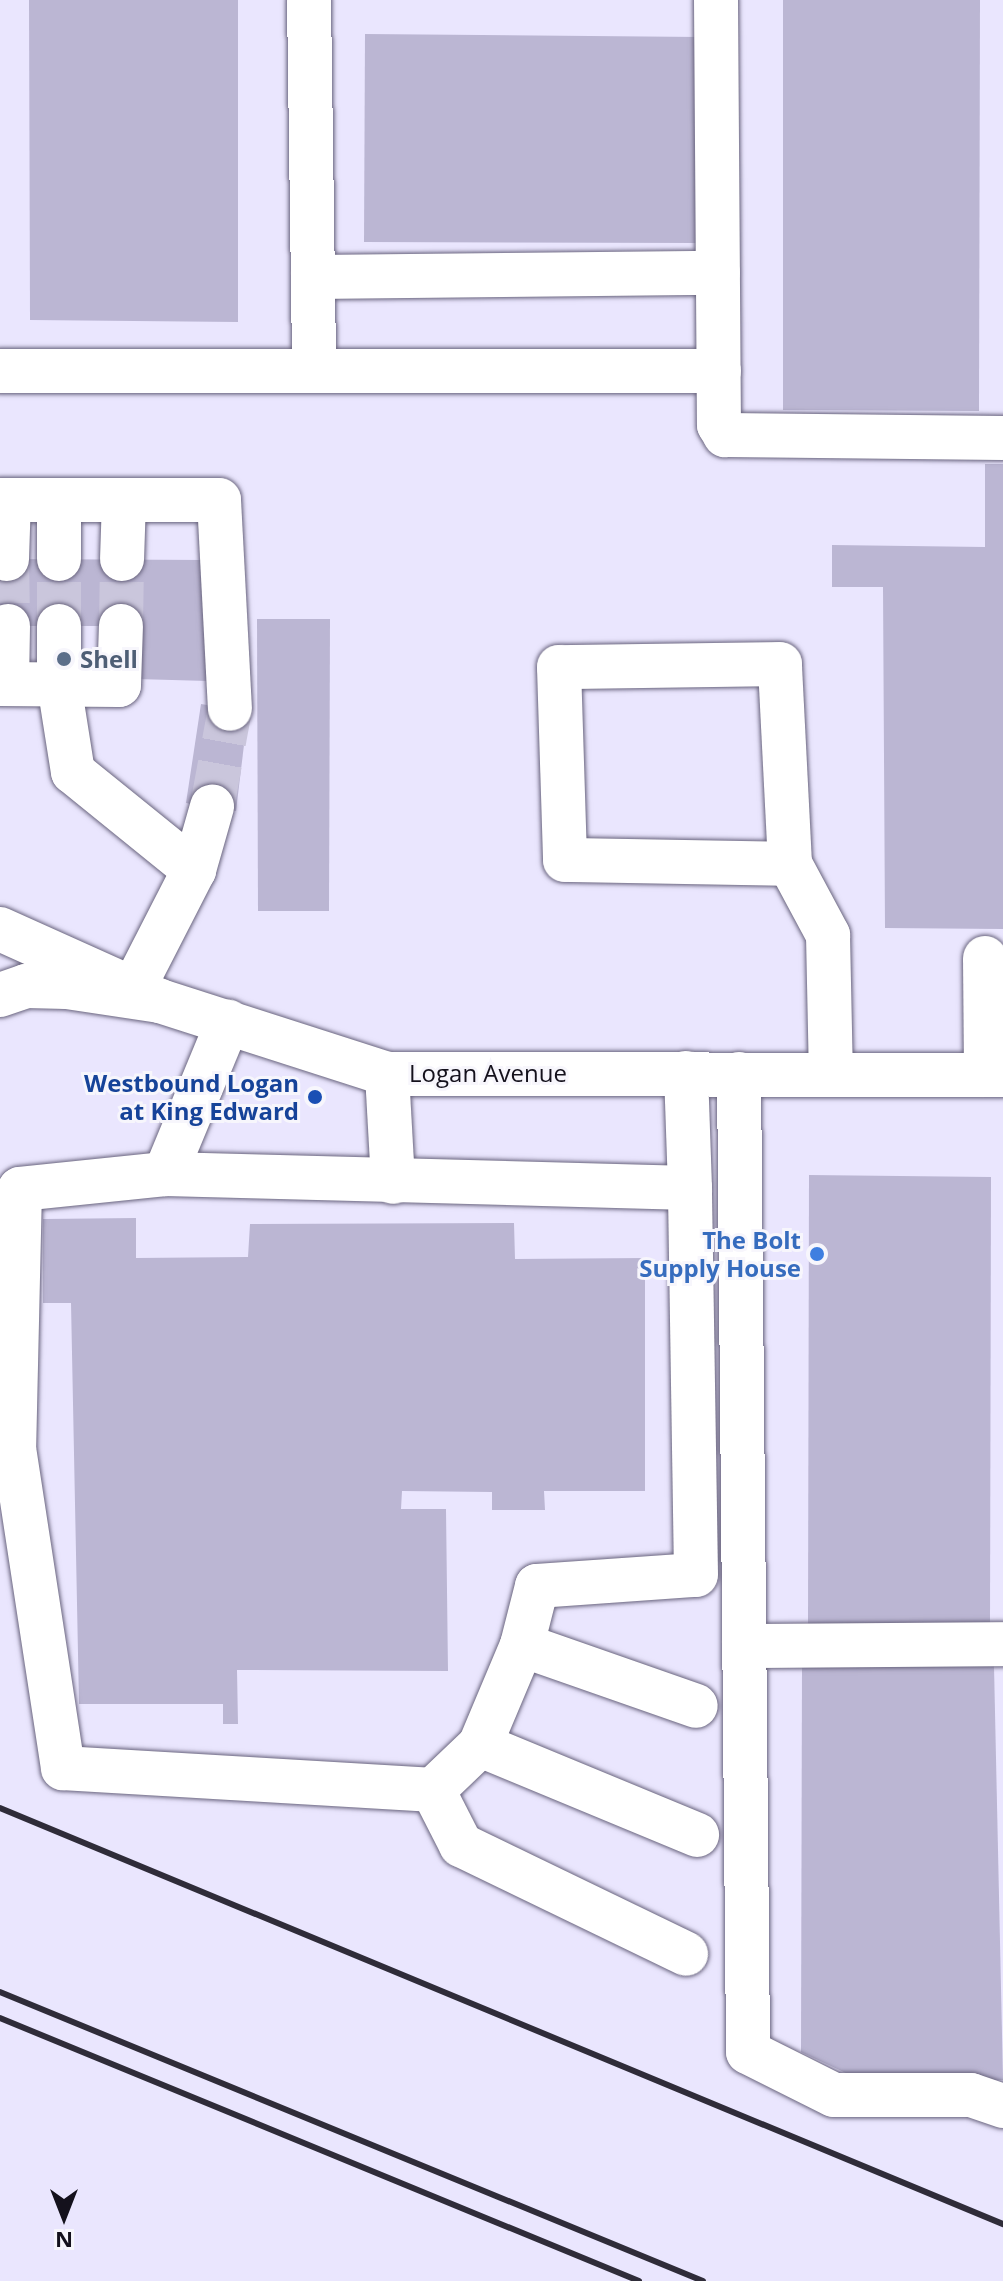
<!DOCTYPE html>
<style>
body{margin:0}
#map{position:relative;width:1003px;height:2281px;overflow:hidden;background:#eae6fe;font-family:"Open Sans",sans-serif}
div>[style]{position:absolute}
.building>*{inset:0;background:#bbb6d3}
.minor-tunnel>*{height:44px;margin-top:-22px;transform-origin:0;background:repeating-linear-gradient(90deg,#cac6dc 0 44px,transparent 0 66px)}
.roads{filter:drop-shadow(0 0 2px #69647e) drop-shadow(0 0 2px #69647e)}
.minor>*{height:44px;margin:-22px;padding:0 22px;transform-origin:22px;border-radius:22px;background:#fff}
.major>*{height:44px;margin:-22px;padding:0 22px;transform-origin:22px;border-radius:22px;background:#fff}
.rail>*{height:6px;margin:-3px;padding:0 3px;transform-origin:3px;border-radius:3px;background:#2f2c39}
.dots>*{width:22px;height:22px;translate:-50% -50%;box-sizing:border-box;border:4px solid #f7f6fc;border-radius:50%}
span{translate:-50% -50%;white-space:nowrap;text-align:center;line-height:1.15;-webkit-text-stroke:6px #f7f6fc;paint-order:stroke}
.service-label{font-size:24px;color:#4e5e75;font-weight:700}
.left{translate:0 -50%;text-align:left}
.street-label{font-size:24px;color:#14111c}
.transit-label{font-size:24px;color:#164399;font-weight:700}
.right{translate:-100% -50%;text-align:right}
.shop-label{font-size:24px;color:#366cbe;font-weight:700}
.north{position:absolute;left:24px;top:2177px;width:80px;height:80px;-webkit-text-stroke:6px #f7f6fc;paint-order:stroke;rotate:180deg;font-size:22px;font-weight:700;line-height:32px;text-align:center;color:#14111c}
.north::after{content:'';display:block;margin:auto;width:28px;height:36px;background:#14111c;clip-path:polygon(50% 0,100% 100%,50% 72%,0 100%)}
</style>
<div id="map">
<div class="building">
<i style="clip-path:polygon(29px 0,238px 0,238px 322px,30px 320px)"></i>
<i style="clip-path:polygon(783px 0,980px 0,979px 411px,783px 410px)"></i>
<i style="clip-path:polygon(365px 34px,700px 37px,697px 243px,364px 242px)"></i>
<i style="clip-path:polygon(985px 464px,1003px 464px,1003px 929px,885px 928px,883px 587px,832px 587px,832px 545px,985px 547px)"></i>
<i style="clip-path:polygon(0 559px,208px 560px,208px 681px,136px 679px,136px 626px,0 626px)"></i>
<i style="clip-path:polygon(257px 619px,330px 619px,329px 911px,258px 911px)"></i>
<i style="clip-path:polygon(201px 704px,248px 712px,236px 811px,186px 803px)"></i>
<i style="clip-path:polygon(809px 1175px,991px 1177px,990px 1627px,808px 1625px)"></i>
<i style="clip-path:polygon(136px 1218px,136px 1258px,248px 1257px,250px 1224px,514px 1223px,515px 1259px,645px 1258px,645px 1491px,544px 1491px,545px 1510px,492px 1510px,492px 1492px,402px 1491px,401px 1509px,446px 1509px,448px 1671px,237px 1670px,238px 1724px,223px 1724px,223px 1704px,79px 1704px,71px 1303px,43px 1303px,43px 1219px)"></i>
<i style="clip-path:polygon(802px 1665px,994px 1666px,1003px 2080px,863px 2081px,801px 2052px)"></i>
</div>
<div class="minor-tunnel">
<i style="left:7px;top:559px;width:67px;rotate:89.1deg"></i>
<i style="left:59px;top:626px;width:67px;rotate:-90deg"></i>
<i style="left:121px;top:626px;width:67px;rotate:-89.1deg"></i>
<i style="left:212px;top:807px;width:100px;rotate:-79.6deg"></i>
</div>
<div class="roads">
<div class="minor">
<i style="left:309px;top:0;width:371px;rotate:89.2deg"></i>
<i style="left:716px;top:0;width:425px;rotate:89.6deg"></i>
<i style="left:719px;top:425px;width:12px;rotate:59deg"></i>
<i style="left:725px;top:435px;width:278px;rotate:0.6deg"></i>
<i style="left:313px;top:277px;width:405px;rotate:-0.6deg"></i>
<i style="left:0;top:371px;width:719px"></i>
<i style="left:0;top:500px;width:124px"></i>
<i style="left:124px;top:500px;width:59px;rotate:91.9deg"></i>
<i style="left:59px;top:500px;width:59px;rotate:90deg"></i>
<i style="left:124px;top:500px;width:95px"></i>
<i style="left:219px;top:500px;width:209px;rotate:87deg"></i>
<i style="left:7px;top:559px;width:59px;rotate:-88.1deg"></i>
<i style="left:59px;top:626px;width:58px;rotate:90deg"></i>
<i style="left:59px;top:684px;width:89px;rotate:81deg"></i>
<i style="left:73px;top:772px;width:156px;rotate:39deg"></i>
<i style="left:194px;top:870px;width:134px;rotate:117.1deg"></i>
<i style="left:0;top:684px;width:119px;rotate:0.5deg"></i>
<i style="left:119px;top:685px;width:59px;rotate:-88.1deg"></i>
<i style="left:7px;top:684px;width:58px;rotate:-89deg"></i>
<i style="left:790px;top:864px;width:200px;rotate:-92.9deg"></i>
<i style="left:780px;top:664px;width:221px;rotate:179.2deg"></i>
<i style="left:559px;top:667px;width:193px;rotate:88.2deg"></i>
<i style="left:565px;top:860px;width:225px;rotate:1deg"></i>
<i style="left:790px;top:864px;width:81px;rotate:61.8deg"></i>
<i style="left:828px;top:935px;width:139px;rotate:88.8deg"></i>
<i style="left:194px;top:870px;width:66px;rotate:-74.1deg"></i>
<i style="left:0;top:929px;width:175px;rotate:24.2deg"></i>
<i style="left:160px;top:1001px;width:238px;rotate:17.8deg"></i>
<i style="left:387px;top:1074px;width:616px;rotate:0.09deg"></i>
<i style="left:985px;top:958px;width:117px;rotate:89.5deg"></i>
<i style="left:686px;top:1073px;width:115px;rotate:88deg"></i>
<i style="left:690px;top:1188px;width:525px;rotate:-178.47deg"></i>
<i style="left:165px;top:1174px;width:146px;rotate:174.1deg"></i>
<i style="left:20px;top:1189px;width:259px;rotate:91.3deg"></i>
<i style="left:14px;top:1448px;width:324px;rotate:81.3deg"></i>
<i style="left:63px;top:1768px;width:371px;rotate:3.4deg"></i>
<i style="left:433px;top:1790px;width:62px;rotate:63deg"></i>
<i style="left:461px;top:1845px;width:250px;rotate:25.8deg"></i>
<i style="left:387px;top:1074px;width:108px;rotate:86.8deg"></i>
<i style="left:739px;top:1074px;width:978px;rotate:89.47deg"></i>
<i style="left:748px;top:2052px;width:96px;rotate:26.6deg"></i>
<i style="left:834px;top:2095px;width:137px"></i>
<i style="left:971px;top:2095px;width:34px;rotate:19deg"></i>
<i style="left:165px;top:1174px;width:165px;rotate:-67.5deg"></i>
<i style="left:522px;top:1645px;width:61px;rotate:-75.7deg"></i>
<i style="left:537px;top:1586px;width:159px;rotate:-4deg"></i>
<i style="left:696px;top:1575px;width:387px;rotate:-90.9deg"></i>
<i style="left:744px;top:1646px;width:259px;rotate:-0.4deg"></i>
<i style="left:480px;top:1745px;width:108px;rotate:-67.2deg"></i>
<i style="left:522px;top:1645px;width:184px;rotate:19.3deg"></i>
<i style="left:433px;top:1790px;width:65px;rotate:-43.8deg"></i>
<i style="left:480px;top:1745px;width:235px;rotate:22.5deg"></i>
</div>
<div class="major">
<i style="left:0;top:995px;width:28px;rotate:-19deg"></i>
<i style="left:26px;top:986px;width:41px;rotate:1.4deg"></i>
<i style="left:67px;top:987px;width:94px;rotate:8.6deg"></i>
</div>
</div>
<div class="rail">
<i style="left:0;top:1808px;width:1086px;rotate:22.53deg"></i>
<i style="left:0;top:1992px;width:760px;rotate:22.35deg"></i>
<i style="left:0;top:2018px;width:691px;rotate:22.37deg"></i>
</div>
<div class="dots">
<i style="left:64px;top:659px;background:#5c6f8a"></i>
<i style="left:315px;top:1097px;background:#1a4fb4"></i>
<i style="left:817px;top:1254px;background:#3f7fe0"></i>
</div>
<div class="service-label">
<span class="left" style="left:80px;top:659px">Shell</span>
</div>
<div class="street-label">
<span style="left:488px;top:1073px">Logan Avenue</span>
</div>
<div class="transit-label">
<span class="right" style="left:299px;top:1097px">Westbound Logan<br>at King Edward</span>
</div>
<div class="shop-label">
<span class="right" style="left:801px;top:1254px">The Bolt<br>Supply House</span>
</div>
<div class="north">N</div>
</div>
